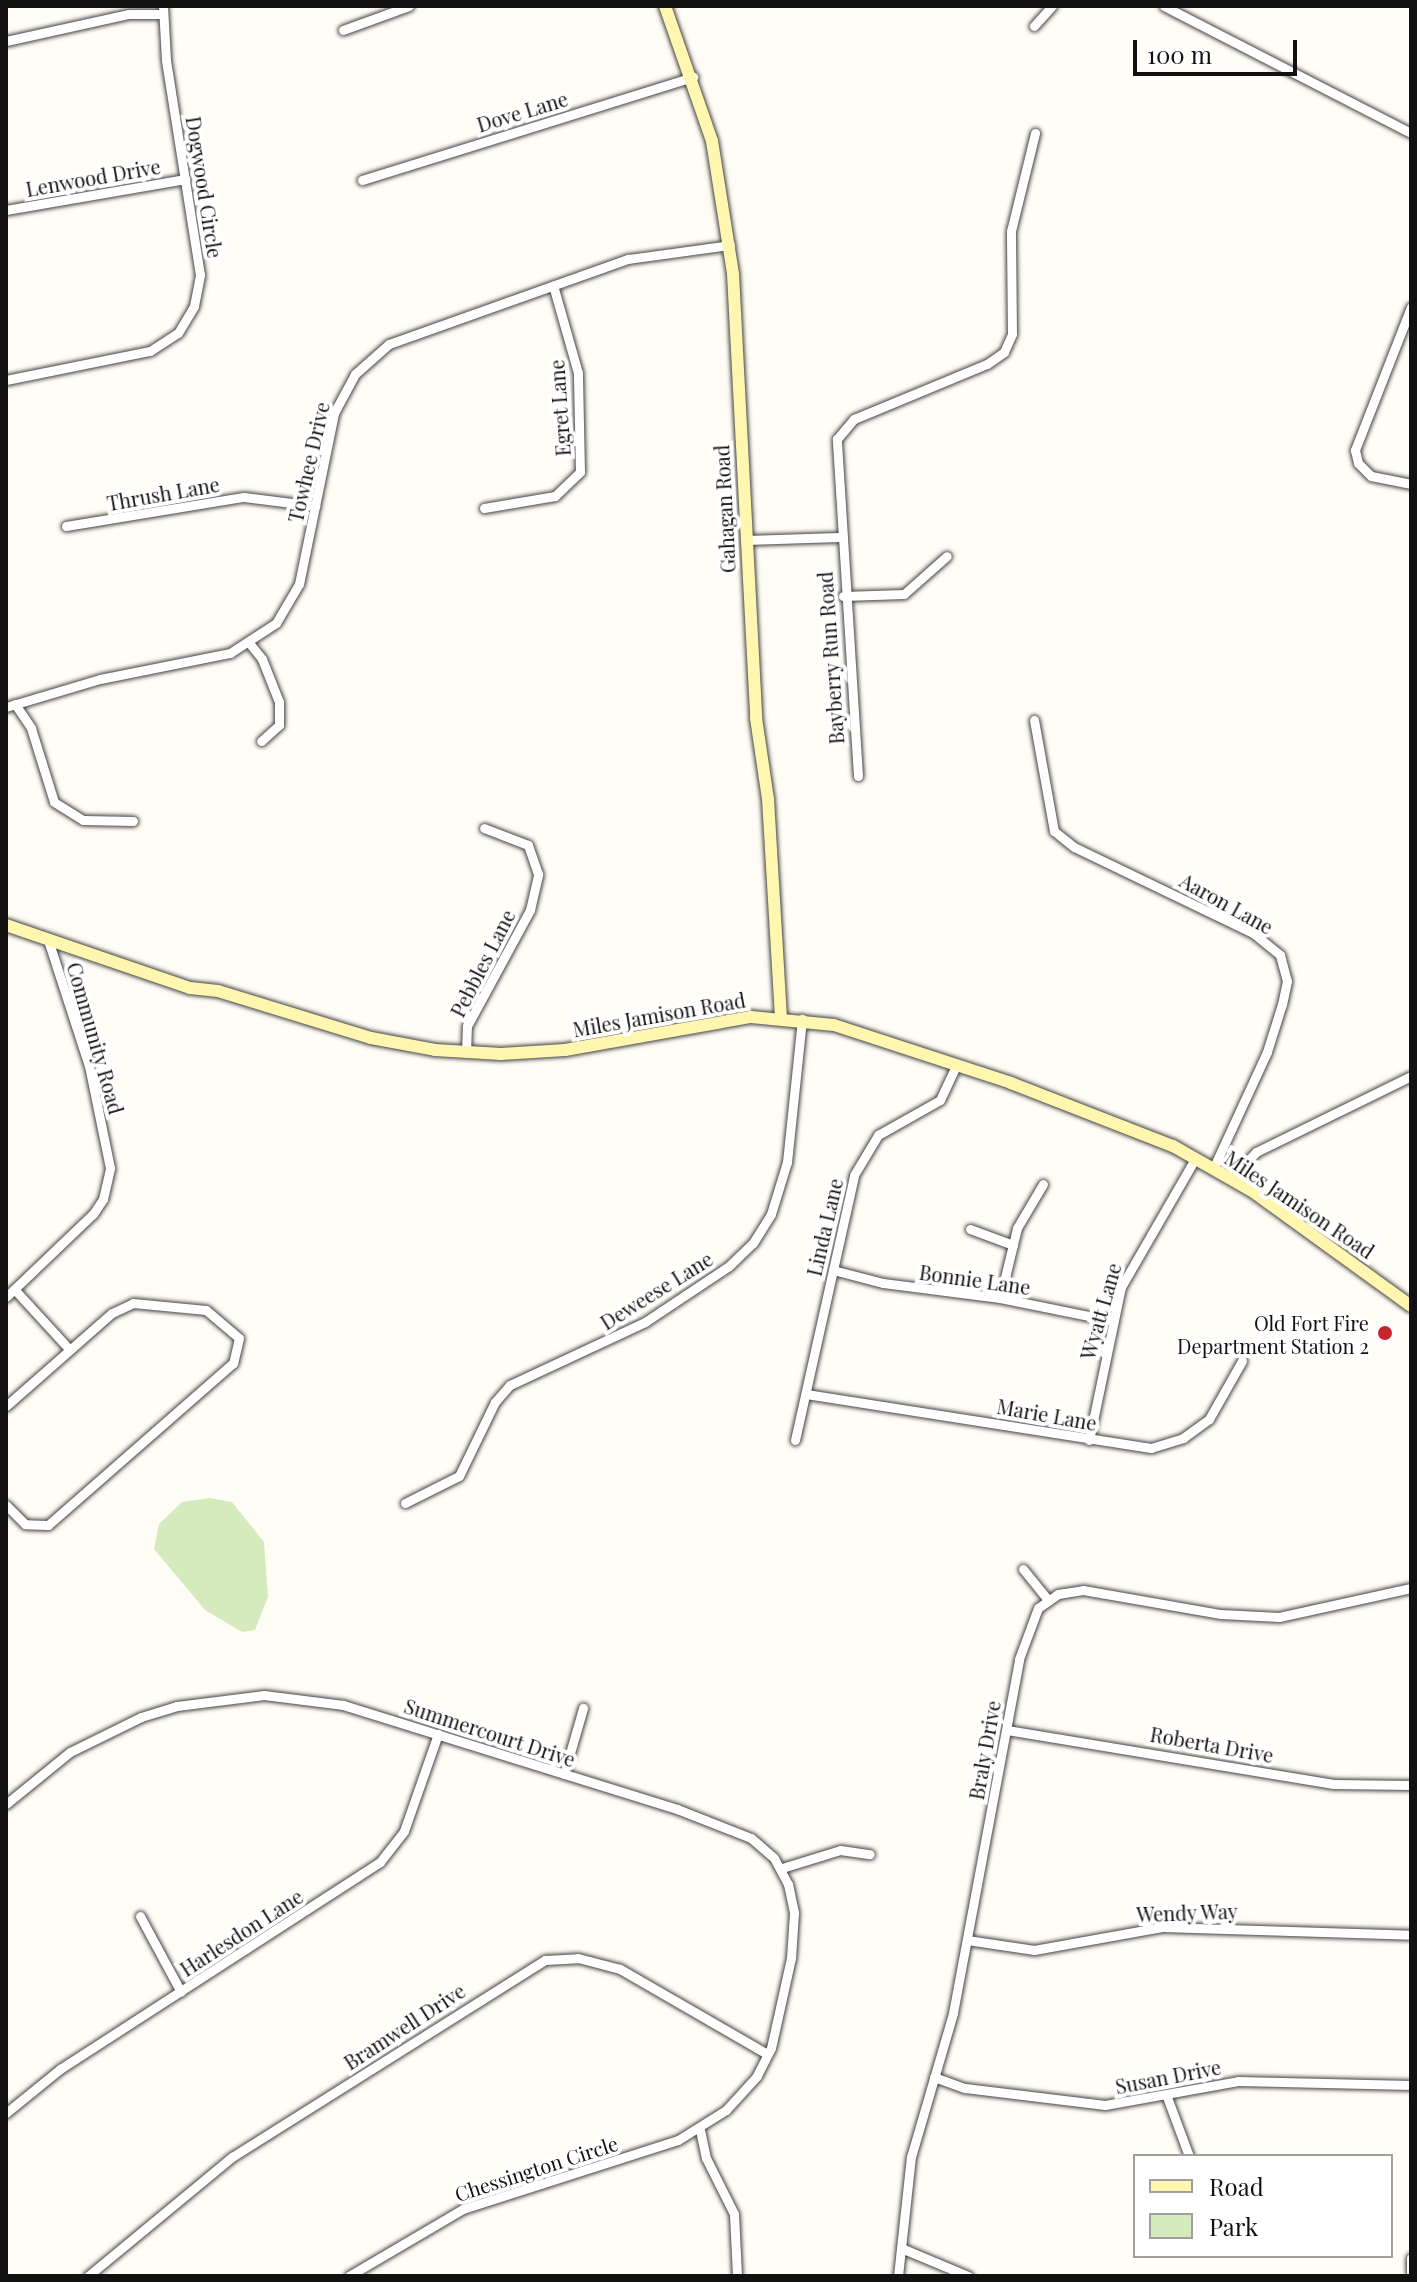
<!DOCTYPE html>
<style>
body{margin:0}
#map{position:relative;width:1417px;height:2282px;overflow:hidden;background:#fffdf5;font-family:"Playfair Display",serif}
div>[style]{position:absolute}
.green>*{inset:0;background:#d5ebbd}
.roads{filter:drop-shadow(0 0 2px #444) drop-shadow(0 0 2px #444)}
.street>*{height:9px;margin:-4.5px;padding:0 4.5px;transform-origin:4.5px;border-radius:4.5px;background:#fff}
.secondary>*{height:12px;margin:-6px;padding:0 6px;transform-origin:6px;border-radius:6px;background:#fff6b0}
.dots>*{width:22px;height:22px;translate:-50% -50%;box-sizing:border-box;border:4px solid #fff;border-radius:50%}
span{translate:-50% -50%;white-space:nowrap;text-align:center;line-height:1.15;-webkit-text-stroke:8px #fff;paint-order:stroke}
.street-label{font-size:20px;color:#111}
.poi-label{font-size:20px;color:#111}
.right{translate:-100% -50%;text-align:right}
.frame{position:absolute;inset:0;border:8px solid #111;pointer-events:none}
.legend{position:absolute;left:1133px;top:2154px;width:260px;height:104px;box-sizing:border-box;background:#fff;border:2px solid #a0a0a0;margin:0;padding:10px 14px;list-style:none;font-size:24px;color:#111}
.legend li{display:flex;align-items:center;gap:16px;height:40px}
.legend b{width:40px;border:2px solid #a0a0a0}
.scale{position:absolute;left:1133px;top:40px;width:164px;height:36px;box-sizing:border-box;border:4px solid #111;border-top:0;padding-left:10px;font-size:24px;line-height:28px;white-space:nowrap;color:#111;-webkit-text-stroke:6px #fff;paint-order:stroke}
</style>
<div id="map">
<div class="green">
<i style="clip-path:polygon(210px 1498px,232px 1502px,264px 1542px,268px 1597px,255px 1630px,242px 1632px,205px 1610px,154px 1549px,159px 1524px,182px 1502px)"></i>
</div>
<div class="roads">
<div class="street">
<i style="left:1164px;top:6px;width:278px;rotate:27.2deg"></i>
<i style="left:1034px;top:26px;width:27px;rotate:-48deg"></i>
<i style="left:343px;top:30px;width:70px;rotate:-20deg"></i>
<i style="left:6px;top:41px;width:126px;rotate:-12.4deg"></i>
<i style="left:129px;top:14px;width:34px"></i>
<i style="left:362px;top:180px;width:347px;rotate:-17.3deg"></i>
<i style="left:6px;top:210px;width:182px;rotate:-9.8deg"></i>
<i style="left:1411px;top:307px;width:154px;rotate:111.4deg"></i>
<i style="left:1355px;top:450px;width:13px;rotate:77deg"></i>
<i style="left:1358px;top:463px;width:18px;rotate:45deg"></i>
<i style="left:1371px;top:476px;width:41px;rotate:11.3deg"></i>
<i style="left:6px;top:380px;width:147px;rotate:-11.4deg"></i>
<i style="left:150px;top:351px;width:33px;rotate:-33deg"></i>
<i style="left:178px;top:333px;width:31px;rotate:-59deg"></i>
<i style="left:194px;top:306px;width:32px;rotate:-79deg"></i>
<i style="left:200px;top:275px;width:218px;rotate:-99deg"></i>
<i style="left:166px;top:60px;width:54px;rotate:-93.2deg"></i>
<i style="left:484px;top:508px;width:72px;rotate:-9.6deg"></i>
<i style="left:555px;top:496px;width:35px;rotate:-44deg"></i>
<i style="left:580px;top:472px;width:99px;rotate:-91.2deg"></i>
<i style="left:578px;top:373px;width:91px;rotate:-105.9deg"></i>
<i style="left:66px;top:526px;width:180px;rotate:-9.3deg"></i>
<i style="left:244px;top:497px;width:72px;rotate:7.2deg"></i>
<i style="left:746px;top:540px;width:93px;rotate:-1.8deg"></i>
<i style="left:843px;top:596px;width:61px;rotate:-1.9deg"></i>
<i style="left:904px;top:594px;width:57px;rotate:-41.5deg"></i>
<i style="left:250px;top:644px;width:19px;rotate:51deg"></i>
<i style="left:262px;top:659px;width:46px;rotate:68.4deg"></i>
<i style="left:279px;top:702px;width:23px;rotate:90deg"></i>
<i style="left:279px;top:725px;width:24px;rotate:138deg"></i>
<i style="left:15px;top:704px;width:29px;rotate:56deg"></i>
<i style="left:31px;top:728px;width:77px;rotate:72.7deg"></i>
<i style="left:54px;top:802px;width:34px;rotate:32deg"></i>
<i style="left:83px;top:820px;width:50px;rotate:1.1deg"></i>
<i style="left:6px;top:707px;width:98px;rotate:-16.6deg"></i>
<i style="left:100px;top:679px;width:133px;rotate:-11.3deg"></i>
<i style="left:230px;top:653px;width:55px;rotate:-33.1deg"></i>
<i style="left:276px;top:623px;width:45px;rotate:-59.5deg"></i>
<i style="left:299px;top:584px;width:175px;rotate:-78.4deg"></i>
<i style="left:334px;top:413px;width:44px;rotate:-61.7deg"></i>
<i style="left:355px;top:374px;width:45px;rotate:-41.4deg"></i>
<i style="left:389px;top:344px;width:254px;rotate:-19.6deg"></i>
<i style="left:628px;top:259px;width:103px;rotate:-7.8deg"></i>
<i style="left:1034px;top:720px;width:113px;rotate:79.8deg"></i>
<i style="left:1054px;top:831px;width:26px;rotate:39deg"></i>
<i style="left:1074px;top:847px;width:199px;rotate:25.7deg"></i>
<i style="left:1253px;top:933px;width:35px;rotate:39deg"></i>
<i style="left:1280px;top:955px;width:27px;rotate:75deg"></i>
<i style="left:1287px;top:981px;width:24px;rotate:102deg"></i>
<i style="left:1282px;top:1004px;width:50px;rotate:107.4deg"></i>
<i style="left:1267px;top:1052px;width:129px;rotate:114.8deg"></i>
<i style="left:858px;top:776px;width:338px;rotate:-93.6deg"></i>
<i style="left:837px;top:439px;width:26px;rotate:-50deg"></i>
<i style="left:854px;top:419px;width:144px;rotate:-22.5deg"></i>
<i style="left:987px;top:364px;width:21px;rotate:-35deg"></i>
<i style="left:1004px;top:352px;width:20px;rotate:-66deg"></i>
<i style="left:1012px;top:334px;width:103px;rotate:-90.6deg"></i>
<i style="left:1011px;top:231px;width:101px;rotate:-76.2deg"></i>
<i style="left:466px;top:1053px;width:27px;rotate:-88deg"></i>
<i style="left:467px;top:1026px;width:132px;rotate:-61.5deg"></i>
<i style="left:530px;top:910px;width:37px;rotate:-77deg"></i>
<i style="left:538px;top:874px;width:31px;rotate:-109deg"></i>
<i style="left:528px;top:845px;width:47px;rotate:-158.9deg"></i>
<i style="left:1231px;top:1178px;width:36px;rotate:-46deg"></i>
<i style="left:1256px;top:1152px;width:173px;rotate:-26.1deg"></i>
<i style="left:970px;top:1229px;width:46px;rotate:20.4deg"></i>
<i style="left:833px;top:1270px;width:52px;rotate:14.6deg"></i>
<i style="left:883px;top:1283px;width:118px;rotate:7.3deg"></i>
<i style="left:1000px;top:1298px;width:115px;rotate:11.5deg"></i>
<i style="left:15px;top:1290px;width:80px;rotate:47.5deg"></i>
<i style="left:6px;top:1297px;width:120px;rotate:-43.7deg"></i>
<i style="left:93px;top:1214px;width:18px;rotate:-56deg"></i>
<i style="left:103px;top:1199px;width:32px;rotate:-77deg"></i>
<i style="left:110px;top:1168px;width:104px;rotate:-101.6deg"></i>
<i style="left:89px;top:1066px;width:133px;rotate:-108deg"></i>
<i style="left:1000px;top:1298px;width:72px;rotate:-76.3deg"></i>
<i style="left:1017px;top:1228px;width:51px;rotate:-59.4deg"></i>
<i style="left:806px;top:1394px;width:349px;rotate:8.9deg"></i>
<i style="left:1151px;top:1448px;width:34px;rotate:-17deg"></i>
<i style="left:1183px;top:1438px;width:32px;rotate:-36deg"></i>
<i style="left:1209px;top:1419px;width:67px;rotate:-60.4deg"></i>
<i style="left:6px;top:1406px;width:141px;rotate:-41.3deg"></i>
<i style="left:112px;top:1313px;width:23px;rotate:-25deg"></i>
<i style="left:133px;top:1303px;width:73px;rotate:5.5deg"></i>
<i style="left:206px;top:1310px;width:43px;rotate:40.3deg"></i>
<i style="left:239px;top:1338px;width:26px;rotate:103deg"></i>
<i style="left:233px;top:1363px;width:246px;rotate:138.8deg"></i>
<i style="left:48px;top:1525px;width:23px;rotate:-178deg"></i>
<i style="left:25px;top:1524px;width:27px;rotate:-135deg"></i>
<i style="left:795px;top:1440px;width:271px;rotate:-77.4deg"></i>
<i style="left:854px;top:1175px;width:47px;rotate:-59deg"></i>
<i style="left:878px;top:1135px;width:71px;rotate:-29.4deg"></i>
<i style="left:940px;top:1100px;width:38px;rotate:-65deg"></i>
<i style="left:1089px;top:1440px;width:156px;rotate:-78.2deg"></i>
<i style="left:1121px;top:1287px;width:148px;rotate:-60deg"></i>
<i style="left:405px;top:1503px;width:60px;rotate:-26.6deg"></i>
<i style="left:459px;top:1476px;width:82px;rotate:-64.1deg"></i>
<i style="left:495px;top:1402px;width:23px;rotate:-49deg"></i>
<i style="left:510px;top:1385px;width:149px;rotate:-25deg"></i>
<i style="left:645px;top:1322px;width:101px;rotate:-33.7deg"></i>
<i style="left:729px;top:1266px;width:33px;rotate:-44deg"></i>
<i style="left:753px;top:1243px;width:34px;rotate:-58deg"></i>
<i style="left:771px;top:1214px;width:54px;rotate:-72.9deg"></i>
<i style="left:787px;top:1162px;width:144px;rotate:-84deg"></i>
<i style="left:1023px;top:1569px;width:40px;rotate:51deg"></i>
<i style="left:1007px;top:1730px;width:331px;rotate:9.4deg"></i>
<i style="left:1334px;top:1784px;width:77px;rotate:0.7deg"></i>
<i style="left:564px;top:1774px;width:69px;rotate:-73.9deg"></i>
<i style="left:6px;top:1804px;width:82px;rotate:-39.1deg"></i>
<i style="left:70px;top:1752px;width:79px;rotate:-26.2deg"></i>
<i style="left:141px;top:1717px;width:38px;rotate:-17deg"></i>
<i style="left:177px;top:1706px;width:88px;rotate:-7.2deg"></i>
<i style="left:264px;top:1695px;width:80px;rotate:7.2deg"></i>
<i style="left:343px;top:1705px;width:350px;rotate:17.3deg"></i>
<i style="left:677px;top:1809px;width:79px;rotate:21.4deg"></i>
<i style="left:751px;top:1838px;width:30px;rotate:41deg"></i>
<i style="left:774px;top:1858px;width:30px;rotate:62deg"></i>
<i style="left:788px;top:1884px;width:30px;rotate:78deg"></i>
<i style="left:794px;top:1913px;width:45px;rotate:93.8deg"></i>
<i style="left:791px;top:1958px;width:92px;rotate:102.5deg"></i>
<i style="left:771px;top:2048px;width:31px;rotate:117deg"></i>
<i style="left:757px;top:2076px;width:46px;rotate:132.4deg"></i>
<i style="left:726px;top:2110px;width:57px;rotate:148deg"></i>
<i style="left:678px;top:2140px;width:226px;rotate:162.2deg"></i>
<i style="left:463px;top:2209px;width:132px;rotate:149.6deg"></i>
<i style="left:782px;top:1868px;width:61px;rotate:-17.2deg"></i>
<i style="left:840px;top:1850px;width:30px;rotate:8deg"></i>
<i style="left:140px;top:1916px;width:86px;rotate:61.7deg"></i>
<i style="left:967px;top:1940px;width:68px;rotate:8.5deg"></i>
<i style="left:1034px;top:1950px;width:130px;rotate:-10.2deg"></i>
<i style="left:1162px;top:1927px;width:249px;rotate:1.8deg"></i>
<i style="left:934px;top:2077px;width:33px;rotate:20deg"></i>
<i style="left:965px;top:2088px;width:141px;rotate:6.9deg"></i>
<i style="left:1105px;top:2105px;width:135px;rotate:-10.2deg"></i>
<i style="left:1238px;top:2081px;width:173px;rotate:1.3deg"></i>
<i style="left:1167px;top:2097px;width:63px;rotate:69.6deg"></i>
<i style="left:6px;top:2113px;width:70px;rotate:-39.2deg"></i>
<i style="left:60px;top:2069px;width:381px;rotate:-32.9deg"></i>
<i style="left:380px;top:1862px;width:39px;rotate:-52deg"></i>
<i style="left:404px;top:1831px;width:103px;rotate:-70.7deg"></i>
<i style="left:700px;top:2130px;width:29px;rotate:78deg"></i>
<i style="left:706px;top:2158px;width:63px;rotate:63.4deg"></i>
<i style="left:734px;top:2214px;width:62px;rotate:87.2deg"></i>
<i style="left:901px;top:2248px;width:73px;rotate:22.7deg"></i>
<i style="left:1411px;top:2258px;width:14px;rotate:90deg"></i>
<i style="left:88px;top:2276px;width:187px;rotate:-39.6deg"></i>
<i style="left:232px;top:2157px;width:370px;rotate:-32.2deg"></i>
<i style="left:545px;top:1960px;width:33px;rotate:-3deg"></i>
<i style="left:578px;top:1958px;width:43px;rotate:14.7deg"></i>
<i style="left:620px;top:1969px;width:170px;rotate:30deg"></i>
<i style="left:898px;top:2276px;width:120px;rotate:-83.8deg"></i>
<i style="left:911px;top:2157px;width:150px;rotate:-73.7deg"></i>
<i style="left:953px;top:2013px;width:360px;rotate:-79.4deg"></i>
<i style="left:1019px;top:1659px;width:54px;rotate:-69.6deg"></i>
<i style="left:1038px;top:1608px;width:24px;rotate:-35deg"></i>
<i style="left:1058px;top:1594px;width:25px;rotate:-9deg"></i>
<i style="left:1083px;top:1590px;width:140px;rotate:9.9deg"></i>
<i style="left:1221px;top:1614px;width:58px;rotate:3deg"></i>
<i style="left:1279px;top:1617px;width:135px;rotate:-12.4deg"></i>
</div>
<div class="secondary">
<i style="left:665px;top:6px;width:143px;rotate:70.8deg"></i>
<i style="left:712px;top:141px;width:135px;rotate:81deg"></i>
<i style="left:733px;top:274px;width:445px;rotate:87deg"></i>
<i style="left:756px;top:718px;width:82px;rotate:81.6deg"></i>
<i style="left:768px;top:799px;width:219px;rotate:86.6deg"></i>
<i style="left:6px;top:925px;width:194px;rotate:18.9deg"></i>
<i style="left:190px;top:988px;width:28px;rotate:6deg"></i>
<i style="left:218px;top:991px;width:160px;rotate:17.1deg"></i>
<i style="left:371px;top:1038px;width:65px;rotate:10.6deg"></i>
<i style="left:435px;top:1050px;width:66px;rotate:3.5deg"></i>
<i style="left:501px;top:1054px;width:64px;rotate:-3.6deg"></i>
<i style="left:565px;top:1050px;width:189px;rotate:-10.1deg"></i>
<i style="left:751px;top:1017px;width:83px;rotate:5.5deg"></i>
<i style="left:834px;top:1025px;width:186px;rotate:18.1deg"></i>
<i style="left:1011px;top:1083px;width:174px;rotate:21.3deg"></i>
<i style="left:1173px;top:1146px;width:91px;rotate:29.7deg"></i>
<i style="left:1252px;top:1191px;width:196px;rotate:35.9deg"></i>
</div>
</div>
<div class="dots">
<i style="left:1385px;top:1333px;background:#c4262e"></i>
</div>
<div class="street-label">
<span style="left:522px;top:111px;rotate:-17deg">Dove Lane</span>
<span style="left:93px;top:177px;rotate:-10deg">Lenwood Drive</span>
<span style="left:205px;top:187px;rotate:81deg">Dogwood Circle</span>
<span style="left:559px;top:408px;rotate:-94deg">Egret Lane</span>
<span style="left:308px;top:462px;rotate:-77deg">Towhee Drive</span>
<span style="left:163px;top:493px;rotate:-10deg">Thrush Lane</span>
<span style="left:724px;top:509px;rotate:-93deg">Gahagan Road</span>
<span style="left:830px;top:658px;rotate:-94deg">Bayberry Run Road</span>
<span style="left:1227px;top:903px;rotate:29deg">Aaron Lane</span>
<span style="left:482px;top:963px;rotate:-63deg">Pebbles Lane</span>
<span style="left:659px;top:1014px;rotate:-10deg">Miles Jamison Road</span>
<span style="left:96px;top:1038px;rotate:74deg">Community Road</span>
<span style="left:1300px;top:1204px;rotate:34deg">Miles Jamison Road</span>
<span style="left:824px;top:1227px;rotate:-77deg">Linda Lane</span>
<span style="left:975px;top:1279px;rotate:8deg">Bonnie Lane</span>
<span style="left:656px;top:1290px;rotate:-32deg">Deweese Lane</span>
<span style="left:1100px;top:1311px;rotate:-74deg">Wyatt Lane</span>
<span style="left:1047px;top:1414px;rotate:10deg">Marie Lane</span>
<span style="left:490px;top:1732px;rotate:18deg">Summercourt Drive</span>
<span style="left:1212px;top:1744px;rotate:10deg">Roberta Drive</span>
<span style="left:984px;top:1750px;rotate:-80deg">Braly Drive</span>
<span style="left:1187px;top:1912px;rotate:-2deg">Wendy Way</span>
<span style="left:241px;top:1932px;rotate:-33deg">Harlesdon Lane</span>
<span style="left:404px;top:2026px;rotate:-33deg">Bramwell Drive</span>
<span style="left:1168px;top:2076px;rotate:-11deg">Susan Drive</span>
<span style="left:536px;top:2168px;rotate:-18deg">Chessington Circle</span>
</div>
<div class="poi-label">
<span class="right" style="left:1369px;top:1334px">Old Fort Fire<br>Department Station 2</span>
</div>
<div class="frame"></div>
<ul class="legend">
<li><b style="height:10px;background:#fff6b0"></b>Road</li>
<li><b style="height:22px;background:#d5ebbd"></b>Park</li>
</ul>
<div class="scale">100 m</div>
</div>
